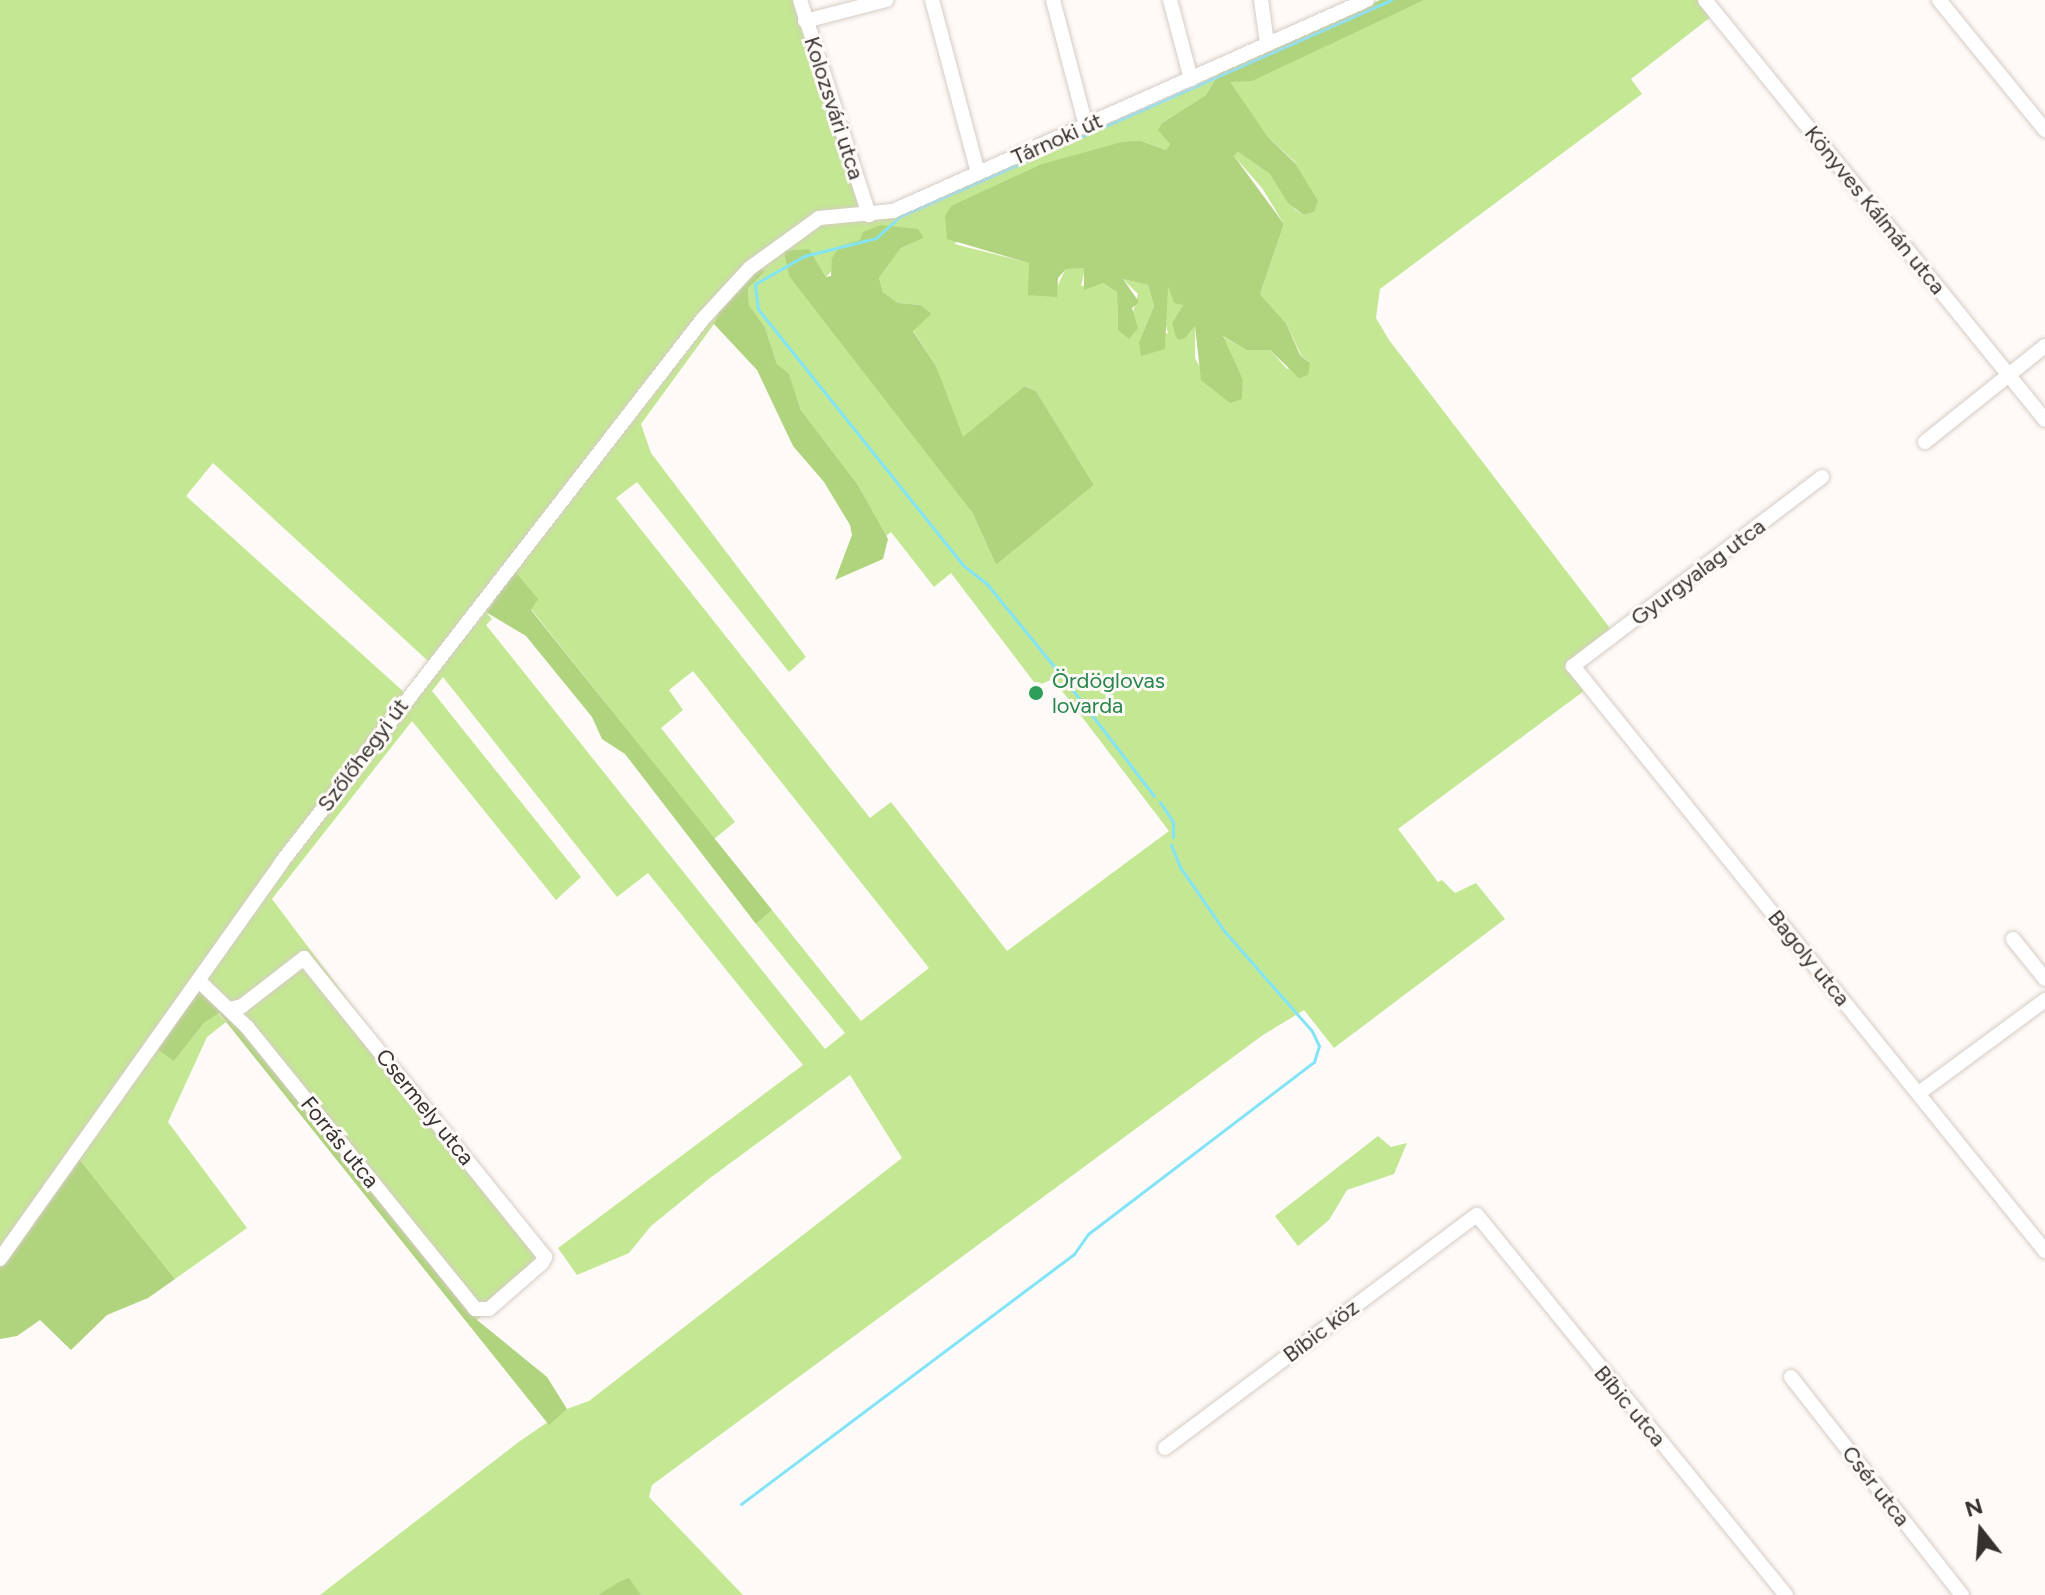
<!DOCTYPE html>
<meta charset="utf-8">
<style>
body{margin:0}
#map{position:relative;width:2045px;height:1595px;overflow:hidden;background:#fefaf7;font-family:Figtree,sans-serif}
div>[style]{position:absolute}
.green>*{inset:0;background:#c4e793}
.forest>*{inset:0;background:#b0d37d}
.stream>*{height:3px;margin:-1.5px;padding:0 1.5px;transform-origin:1.5px;border-radius:1.5px;background:#84e4f7}
.roads{filter:drop-shadow(0 0 2px #d5ccc5) drop-shadow(0 0 2px #d5ccc5)}
.minor>*{height:14px;margin:-7px;padding:0 7px;transform-origin:7px;border-radius:7px;background:#fff}
.dots>*{width:22px;height:22px;translate:-50% -50%;box-sizing:border-box;border:4px solid #fefaf7;border-radius:50%}
span{translate:-50% -50%;white-space:nowrap;text-align:center;line-height:1.15;-webkit-text-stroke:6px #fefaf7;paint-order:stroke}
.street-label{font-size:22px;color:#34312e}
.leisure-label{font-size:22px;color:#27864d}
.left{translate:0 -50%;text-align:left}
.north{position:absolute;left:1941px;top:1491px;width:80px;height:80px;-webkit-text-stroke:6px #fefaf7;paint-order:stroke;rotate:343deg;font-size:22px;font-weight:700;line-height:32px;text-align:center;color:#34312e}
.north::after{content:'';display:block;margin:auto;width:28px;height:36px;background:#34312e;clip-path:polygon(50% 0,100% 100%,50% 72%,0 100%)}
</style>
<div id="map">
<div class="green">
<i style="clip-path:polygon(evenodd,0 0,799px 0,863px 215px,1170px 100px,1219px 73px,1206px 95px,1162px 123px,1170px 144px,1166px 150px,1141px 141px,1083px 153px,954px 244px,1030px 263px,1029px 295px,1058px 285px,1066px 268px,1085px 268px,1081px 286px,1103px 283px,1117px 292px,1118px 330px,1132px 316px,1138px 294px,1123px 279px,1148px 285px,1154px 306px,1139px 342px,1168px 333px,1163px 314px,1168px 285px,1183px 305px,1172px 323px,1178px 340px,1195px 325px,1195px 358px,1212px 389px,1242px 399px,1243px 380px,1222px 336px,1246px 350px,1270px 350px,1287px 369px,1310px 363px,1301px 355px,1286px 323px,1260px 294px,1284px 224px,1262px 188px,1234px 156px,1238px 152px,1270px 174px,1295px 209px,1304px 215px,1314px 212px,1295px 162px,1268px 137px,1229px 82px,1424px 0,1699px 0,1712px 16px,1631px 79px,1642px 94px,1380px 289px,1376px 318px,1389px 340px,1613px 632px,1577px 665px,1592px 685px,1398px 829px,1438px 882px,1442px 880px,1455px 893px,1476px 883px,1505px 919px,1334px 1048px,1304px 1010px,1263px 1035px,652px 1485px,649px 1497px,743px 1595px,641px 1595px,629px 1579px,598px 1595px,320px 1595px,520px 1441px,567px 1409px,589px 1401px,902px 1158px,850px 1075px,710px 1178px,651px 1226px,629px 1253px,577px 1275px,558px 1248px,803px 1065px,648px 873px,617px 897px,443px 677px,432px 691px,581px 877px,556px 900px,412px 721px,272px 899px,547px 1264px,477px 1320px,232px 1014px,199px 986px,174px 1061px,204px 1023px,218px 1013px,226px 1022px,207px 1037px,168px 1122px,247px 1228px,175px 1279px,79px 1159px,0 1264px,0 0,924px 238px,901px 248px,879px 278px,883px 292px,898px 303px,921px 305px,930px 314px,913px 330px,936px 366px,953px 423px,963px 438px,1026px 386px,1036px 391px,1094px 485px,996px 565px,972px 512px,809px 249px,826px 277px,860px 240px,924px 238px,0 0,760px 268px,748px 288px,749px 305px,765px 327px,777px 364px,789px 375px,801px 410px,858px 485px,886px 536px,891px 532px,934px 587px,951px 573px,1037px 686px,1053px 679px,1169px 831px,1007px 951px,891px 802px,870px 818px,616px 498px,637px 482px,789px 672px,806px 657px,651px 453px,641px 424px,714px 324px,722px 303px,760px 268px,0 0,213px 463px,428px 661px,404px 692px,186px 496px,213px 463px,0 0,537px 599px,531px 609px,714px 839px,735px 822px,661px 728px,683px 710px,669px 690px,693px 671px,929px 968px,861px 1021px,772px 910px,756px 924px,845px 1033px,825px 1049px,486px 625px,492px 619px,486px 612px,495px 601px,537px 599px)"></i>
<i style="clip-path:polygon(1378px 1136px,1391px 1147px,1407px 1143px,1394px 1174px,1347px 1190px,1329px 1220px,1298px 1246px,1275px 1216px)"></i>
</div>
<div class="forest">
<i style="clip-path:polygon(1380px 0,1424px 0,1252px 81px,1230px 82px,1268px 137px,1295px 163px,1318px 201px,1314px 212px,1304px 215px,1288px 203px,1270px 174px,1238px 152px,1234px 156px,1284px 224px,1260px 294px,1286px 323px,1300px 355px,1310px 363px,1308px 375px,1299px 378px,1270px 350px,1246px 350px,1223px 336px,1243px 380px,1242px 399px,1230px 403px,1201px 380px,1195px 326px,1185px 338px,1178px 340px,1175px 334px,1172px 323px,1183px 305px,1174px 303px,1168px 286px,1165px 349px,1141px 356px,1139px 342px,1154px 306px,1148px 285px,1123px 279px,1139px 302px,1132px 308px,1138px 328px,1129px 339px,1118px 330px,1117px 292px,1103px 283px,1084px 290px,1084px 268px,1066px 269px,1058px 278px,1057px 297px,1028px 295px,1029px 263px,947px 239px,945px 216px,951px 206px,1042px 164px,1122px 142px,1141px 141px,1166px 150px,1170px 144px,1158px 130px,1162px 123px,1206px 95px,1219px 73px)"></i>
<i style="clip-path:polygon(881px 225px,918px 229px,924px 238px,901px 248px,879px 278px,883px 292px,898px 303px,921px 305px,931px 314px,913px 331px,936px 366px,963px 437px,1025px 386px,1036px 391px,1094px 485px,996px 565px,972px 512px,789px 276px,784px 251px,809px 249px,826px 277px,831px 276px,832px 258px,840px 246px,860px 240px,863px 232px)"></i>
<i style="clip-path:polygon(760px 267px,764px 272px,748px 288px,749px 305px,765px 327px,777px 364px,789px 374px,801px 410px,858px 485px,888px 539px,883px 559px,835px 580px,852px 535px,850px 525px,824px 482px,793px 446px,757px 370px,714px 324px,722px 303px)"></i>
<i style="clip-path:polygon(512px 568px,538px 599px,531px 610px,772px 910px,756px 924px,625px 754px,602px 739px,592px 717px,526px 636px,486px 612px,495px 601px,490px 595px)"></i>
<i style="clip-path:polygon(199px 986px,232px 1014px,477px 1320px,547px 1377px,567px 1409px,549px 1425px,219px 1013px,204px 1023px,174px 1061px,153px 1046px)"></i>
<i style="clip-path:polygon(79px 1159px,175px 1279px,148px 1298px,107px 1315px,71px 1350px,40px 1320px,17px 1336px,0 1339px,0 1264px)"></i>
<i style="clip-path:polygon(629px 1578px,641px 1595px,598px 1595px,619px 1582px)"></i>
</div>
<div class="stream">
<i style="left:1154px;top:796px;width:146px;rotate:-127.5deg"></i>
<i style="left:1065px;top:680px;width:124px;rotate:-129.1deg"></i>
<i style="left:987px;top:584px;width:31px;rotate:-142deg"></i>
<i style="left:963px;top:565px;width:328px;rotate:-128.7deg"></i>
<i style="left:758px;top:309px;width:25px;rotate:-97deg"></i>
<i style="left:755px;top:284px;width:56px;rotate:-29.7deg"></i>
<i style="left:804px;top:256px;width:74px;rotate:-14deg"></i>
<i style="left:876px;top:238px;width:31px;rotate:-42deg"></i>
<i style="left:899px;top:217px;width:538px;rotate:-23.8deg"></i>
<i style="left:1160px;top:802px;width:24px;rotate:57deg"></i>
<i style="left:1173px;top:822px;width:15px;rotate:90deg"></i>
<i style="left:741px;top:1504px;width:416px;rotate:-36.9deg"></i>
<i style="left:1074px;top:1254px;width:24px;rotate:-55deg"></i>
<i style="left:1088px;top:1234px;width:284px;rotate:-37.3deg"></i>
<i style="left:1314px;top:1062px;width:17px;rotate:-73deg"></i>
<i style="left:1319px;top:1046px;width:17px;rotate:-115deg"></i>
<i style="left:1312px;top:1031px;width:132px;rotate:-131.3deg"></i>
<i style="left:1225px;top:932px;width:79px;rotate:-124.7deg"></i>
<i style="left:1180px;top:867px;width:24px;rotate:-112deg"></i>
</div>
<div class="roads">
<div class="minor">
<i style="left:800px;top:0;width:226px;rotate:72.2deg"></i>
<i style="left:932px;top:0;width:179px;rotate:75.1deg"></i>
<i style="left:1053px;top:0;width:130px;rotate:75.3deg"></i>
<i style="left:1170px;top:0;width:82px;rotate:75.1deg"></i>
<i style="left:1261px;top:0;width:43px;rotate:82.1deg"></i>
<i style="left:1705px;top:0;width:540px;rotate:51.01deg"></i>
<i style="left:1939px;top:0;width:168px;rotate:50.8deg"></i>
<i style="left:805px;top:21px;width:84px;rotate:-14.5deg"></i>
<i style="left:1925px;top:442px;width:154px;rotate:-38.7deg"></i>
<i style="left:1822px;top:477px;width:313px;rotate:142.8deg"></i>
<i style="left:1573px;top:666px;width:752px;rotate:51.1deg"></i>
<i style="left:2013px;top:939px;width:51px;rotate:51.3deg"></i>
<i style="left:199px;top:981px;width:66px;rotate:43.8deg"></i>
<i style="left:247px;top:1027px;width:363px;rotate:51deg"></i>
<i style="left:475px;top:1309px;width:14px"></i>
<i style="left:489px;top:1309px;width:70px;rotate:-41deg"></i>
<i style="left:542px;top:1263px;width:7px;rotate:-63deg"></i>
<i style="left:545px;top:1257px;width:384px;rotate:-128.9deg"></i>
<i style="left:304px;top:958px;width:78px;rotate:142.3deg"></i>
<i style="left:242px;top:1006px;width:11px;rotate:165deg"></i>
<i style="left:1919px;top:1093px;width:157px;rotate:-36.4deg"></i>
<i style="left:0;top:1259px;width:486px;rotate:-54.6deg"></i>
<i style="left:281px;top:863px;width:687px;rotate:-52.21deg"></i>
<i style="left:702px;top:320px;width:71px;rotate:-47.3deg"></i>
<i style="left:750px;top:268px;width:85px;rotate:-35.9deg"></i>
<i style="left:819px;top:218px;width:74px;rotate:-5.4deg"></i>
<i style="left:893px;top:211px;width:519px;rotate:-24deg"></i>
<i style="left:1791px;top:1377px;width:277px;rotate:51.9deg"></i>
<i style="left:1165px;top:1448px;width:389px;rotate:-36.8deg"></i>
<i style="left:1477px;top:1215px;width:490px;rotate:50.9deg"></i>
</div>
</div>
<div class="dots">
<i style="left:1036px;top:693px;background:#2e9e5b"></i>
</div>
<div class="street-label">
<span style="left:834px;top:108px;rotate:72deg">Kolozsvári utca</span>
<span style="left:1057px;top:139px;rotate:-24deg">Tárnoki út</span>
<span style="left:1875px;top:210px;rotate:51deg">Könyves Kálmán utca</span>
<span style="left:1698px;top:572px;rotate:-37deg">Gyurgyalag utca</span>
<span style="left:363px;top:755px;rotate:-53deg">Szőlőhegyi út</span>
<span style="left:1809px;top:958px;rotate:51deg">Bagoly utca</span>
<span style="left:425px;top:1107px;rotate:51deg">Csermely utca</span>
<span style="left:340px;top:1142px;rotate:51deg">Forrás utca</span>
<span style="left:1321px;top:1331px;rotate:-37deg">Bíbic köz</span>
<span style="left:1630px;top:1406px;rotate:50deg">Bíbic utca</span>
<span style="left:1876px;top:1486px;rotate:52deg">Csér utca</span>
</div>
<div class="leisure-label">
<span class="left" style="left:1052px;top:693px">Ördöglovas<br>lovarda</span>
</div>
<div class="north">N</div>
</div>
